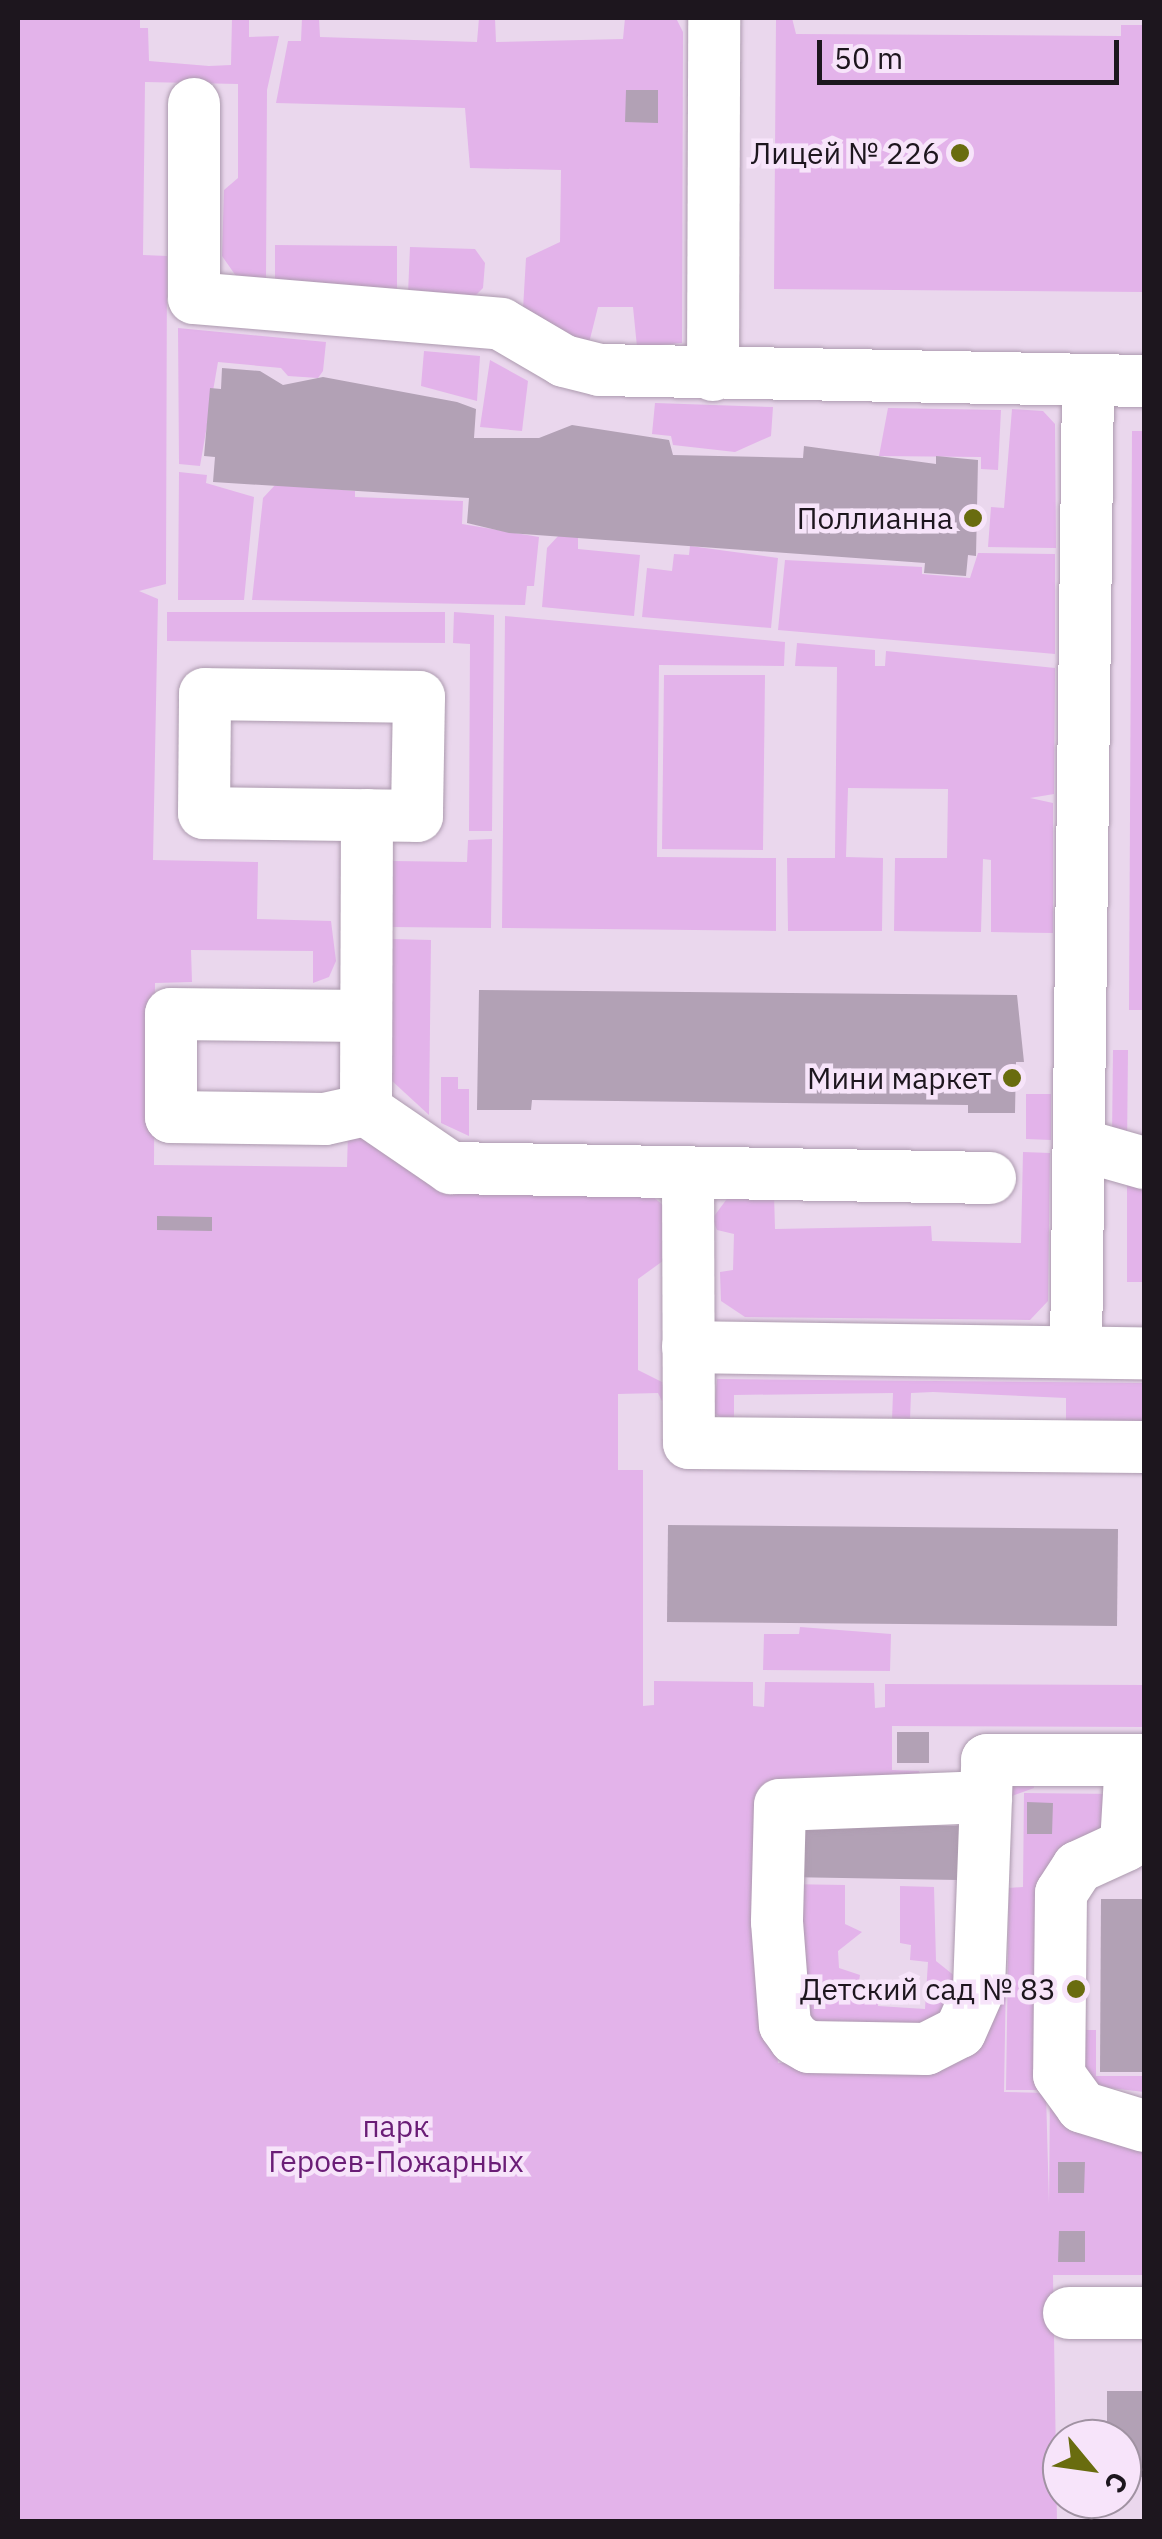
<!DOCTYPE html>
<meta charset="utf-8">
<style>
body{margin:0}
#map{position:relative;width:1162px;height:2539px;overflow:hidden;background:#ead7ed;font-family:"IBM Plex Sans",sans-serif}
div>[style]{position:absolute}
.green>*{inset:0;background:#e3b3ea}
.building>*{inset:0;background:#b2a1b5}
.roads{filter:drop-shadow(0 0 2px #ac9aae) drop-shadow(0 0 2px #ac9aae)}
.minor>*{height:52px;margin:-26px;padding:0 26px;transform-origin:26px;border-radius:26px;background:#fff}
.dots>*{width:28px;height:28px;translate:-50% -50%;box-sizing:border-box;border:5px solid #f7e4fa;border-radius:50%}
span{translate:-50% -50%;white-space:nowrap;text-align:center;line-height:1.15;-webkit-text-stroke:9px #f7e4fa;paint-order:stroke}
.poi-label{font-size:30px;color:#1d161e}
.right{translate:-100% -50%;text-align:right}
.park-label{font-size:30px;color:#6a1d76}
.frame{position:absolute;inset:0;border:20px solid #1d161e;pointer-events:none}
.north{position:absolute;left:1042px;top:2419px;width:100px;height:100px;box-sizing:border-box;background:#f7e4fa;border:2px solid #a092a2;border-radius:50%;rotate:119deg;font-size:28px;font-weight:700;line-height:40px;text-align:center;color:#1d161e}
.north::after{content:'';display:block;margin:auto;width:35px;height:45px;background:#696c0f;clip-path:polygon(50% 0,100% 100%,50% 72%,0 100%)}
.scale{position:absolute;left:817px;top:40px;width:302px;height:45px;box-sizing:border-box;border:5px solid #1d161e;border-top:0;padding-left:12px;font-size:30px;line-height:35px;white-space:nowrap;color:#1d161e;-webkit-text-stroke:8px #f7e4fa;paint-order:stroke}
</style>
<div id="map">
<div class="green">
<i style="clip-path:polygon(18px 18px,140px 18px,140px 28px,148px 28px,149px 61px,209px 66px,231px 65px,232px 18px,249px 18px,249px 37px,279px 36px,267px 90px,266px 280px,236px 276px,222px 256px,224px 190px,238px 178px,238px 84px,145px 82px,143px 255px,167px 256px,166px 584px,139px 591px,158px 599px,153px 860px,258px 862px,257px 919px,331px 921px,336px 961px,329px 977px,313px 983px,313px 951px,191px 950px,192px 982px,155px 983px,154px 1165px,347px 1167px,348px 1132px,652px 1196px,663px 1205px,667px 1258px,638px 1279px,638px 1370px,664px 1383px,663px 1403px,658px 1393px,618px 1394px,618px 1470px,643px 1470px,643px 1706px,654px 1705px,654px 1681px,753px 1682px,753px 1706px,764px 1707px,765px 1682px,874px 1683px,875px 1708px,885px 1707px,885px 1684px,1144px 1685px,1144px 1727px,892px 1726px,892px 1770px,919px 1771px,924px 1785px,763px 1785px,762px 1907px,778px 2063px,949px 2062px,1007px 1785px,1033px 1779px,1034px 1788px,1009px 1797px,1004px 2092px,1046px 2093px,1049px 2204px,1050px 2090px,1006px 2090px,1009px 1888px,1023px 1887px,1024px 1793px,1117px 1794px,1120px 1820px,1079px 1853px,1048px 2075px,1144px 2141px,1144px 2275px,1053px 2275px,1057px 2521px,18px 2521px)"></i>
<i style="clip-path:polygon(302px 18px,319px 18px,320px 37px,477px 42px,479px 18px,495px 18px,496px 42px,623px 39px,625px 18px,676px 18px,683px 32px,682px 343px,637px 347px,633px 307px,598px 307px,588px 347px,523px 309px,526px 258px,560px 242px,561px 170px,470px 168px,465px 108px,276px 103px,288px 41px,301px 41px)"></i>
<i style="clip-path:polygon(776px 18px,792px 18px,796px 34px,1121px 36px,1121px 25px,1144px 25px,1144px 292px,774px 289px)"></i>
<i style="clip-path:polygon(275px 245px,397px 246px,397px 292px,275px 280px)"></i>
<i style="clip-path:polygon(410px 247px,475px 249px,485px 263px,483px 288px,473px 298px,408px 294px)"></i>
<i style="clip-path:polygon(178px 328px,326px 342px,323px 371px,318px 378px,288px 376px,281px 368px,218px 362px,200px 466px,179px 464px)"></i>
<i style="clip-path:polygon(424px 351px,480px 356px,477px 401px,421px 386px)"></i>
<i style="clip-path:polygon(490px 360px,528px 381px,522px 431px,480px 427px)"></i>
<i style="clip-path:polygon(655px 403px,773px 407px,771px 436px,735px 452px,673px 445px,671px 436px,652px 434px)"></i>
<i style="clip-path:polygon(888px 408px,1001px 410px,998px 470px,981px 469px,981px 457px,879px 456px)"></i>
<i style="clip-path:polygon(1012px 409px,1043px 411px,1055px 424px,1056px 548px,988px 547px,991px 507px,1004px 508px)"></i>
<i style="clip-path:polygon(1132px 431px,1144px 431px,1144px 1010px,1129px 1010px)"></i>
<i style="clip-path:polygon(179px 472px,207px 475px,206px 483px,254px 497px,244px 600px,178px 600px)"></i>
<i style="clip-path:polygon(276px 484px,355px 491px,355px 497px,463px 501px,462px 524px,539px 537px,534px 586px,527px 586px,525px 605px,252px 600px,263px 498px)"></i>
<i style="clip-path:polygon(560px 534px,578px 535px,578px 549px,640px 555px,634px 616px,542px 607px,547px 548px)"></i>
<i style="clip-path:polygon(690px 546px,778px 558px,771px 628px,642px 617px,647px 568px,672px 571px,674px 554px,689px 555px)"></i>
<i style="clip-path:polygon(978px 553px,1055px 554px,1055px 654px,778px 630px,785px 560px,922px 567px,922px 574px,970px 578px)"></i>
<i style="clip-path:polygon(167px 612px,445px 612px,445px 643px,167px 641px)"></i>
<i style="clip-path:polygon(454px 612px,494px 615px,492px 831px,469px 831px,470px 644px,453px 643px)"></i>
<i style="clip-path:polygon(505px 616px,785px 642px,784px 666px,659px 665px,657px 857px,776px 858px,776px 931px,502px 928px)"></i>
<i style="clip-path:polygon(797px 643px,875px 650px,875px 666px,885px 666px,886px 651px,1055px 668px,1054px 794px,1030px 798px,1053px 803px,1053px 933px,991px 932px,991px 860px,983px 859px,981px 932px,894px 931px,895px 858px,947px 858px,948px 789px,848px 788px,846px 857px,883px 858px,882px 931px,788px 931px,787px 858px,835px 858px,837px 667px,795px 666px)"></i>
<i style="clip-path:polygon(664px 675px,765px 675px,763px 850px,662px 849px)"></i>
<i style="clip-path:polygon(492px 839px,491px 928px,391px 927px,392px 861px,467px 862px,468px 840px)"></i>
<i style="clip-path:polygon(392px 939px,431px 940px,429px 1115px,391px 1080px)"></i>
<i style="clip-path:polygon(1113px 1050px,1128px 1050px,1127px 1146px,1112px 1135px)"></i>
<i style="clip-path:polygon(441px 1077px,458px 1077px,458px 1089px,469px 1089px,469px 1136px,441px 1123px)"></i>
<i style="clip-path:polygon(1026px 1094px,1051px 1094px,1051px 1140px,1026px 1139px)"></i>
<i style="clip-path:polygon(1023px 1152px,1050px 1153px,1048px 1301px,1030px 1320px,745px 1317px,721px 1301px,720px 1272px,733px 1270px,734px 1234px,717px 1230px,712px 1219px,729px 1196px,774px 1194px,775px 1229px,931px 1226px,932px 1241px,1021px 1243px)"></i>
<i style="clip-path:polygon(1127px 1169px,1144px 1174px,1144px 1282px,1127px 1282px)"></i>
<i style="clip-path:polygon(717px 1379px,1144px 1383px,1144px 1431px,1066px 1430px,1066px 1398px,933px 1392px,911px 1393px,910px 1420px,892px 1420px,893px 1393px,734px 1395px,734px 1426px,714px 1413px)"></i>
<i style="clip-path:polygon(800px 1627px,891px 1634px,890px 1671px,763px 1670px,764px 1634px,799px 1634px)"></i>
<i style="clip-path:polygon(785px 1884px,845px 1885px,845px 1924px,862px 1932px,838px 1951px,839px 1968px,860px 1975px,857px 1994px,877px 1988px,878px 2006px,925px 2009px,928px 1962px,910px 1960px,911px 1945px,900px 1943px,900px 1886px,934px 1887px,936px 1961px,956px 1977px,948px 2025px,808px 2028px)"></i>
<i style="clip-path:polygon(1080px 2030px,1096px 2030px,1096px 2076px,1144px 2076px,1144px 2092px,1084px 2085px)"></i>
</div>
<div class="building">
<i style="clip-path:polygon(626px 90px,658px 90px,658px 123px,625px 122px)"></i>
<i style="clip-path:polygon(222px 368px,260px 371px,283px 385px,323px 377px,457px 402px,476px 409px,474px 438px,539px 438px,572px 425px,669px 440px,673px 455px,803px 458px,804px 446px,936px 464px,936px 456px,978px 460px,976px 556px,968px 555px,966px 576px,924px 573px,925px 563px,509px 533px,467px 523px,469px 498px,213px 482px,215px 457px,204px 456px,210px 388px,221px 389px)"></i>
<i style="clip-path:polygon(479px 990px,1017px 995px,1024px 1062px,1016px 1062px,1015px 1113px,968px 1113px,968px 1105px,532px 1100px,531px 1110px,477px 1110px)"></i>
<i style="clip-path:polygon(157px 1216px,212px 1217px,212px 1231px,157px 1230px)"></i>
<i style="clip-path:polygon(668px 1525px,1118px 1529px,1117px 1626px,667px 1622px)"></i>
<i style="clip-path:polygon(897px 1732px,929px 1732px,929px 1763px,897px 1763px)"></i>
<i style="clip-path:polygon(1027px 1802px,1053px 1803px,1052px 1834px,1027px 1834px)"></i>
<i style="clip-path:polygon(786px 1823px,959px 1826px,958px 1880px,785px 1877px)"></i>
<i style="clip-path:polygon(1101px 1899px,1144px 1899px,1144px 2072px,1100px 2072px)"></i>
<i style="clip-path:polygon(1058px 2162px,1085px 2162px,1084px 2193px,1058px 2193px)"></i>
<i style="clip-path:polygon(1059px 2231px,1085px 2231px,1085px 2262px,1058px 2262px)"></i>
<i style="clip-path:polygon(1107px 2391px,1144px 2391px,1144px 2477px,1122px 2477px,1122px 2439px,1107px 2439px)"></i>
</div>
<div class="roads">
<div class="minor">
<i style="left:194px;top:104px;width:194px;rotate:90deg"></i>
<i style="left:194px;top:298px;width:308px;rotate:4.8deg"></i>
<i style="left:501px;top:324px;width:73px;rotate:30.4deg"></i>
<i style="left:564px;top:361px;width:37px;rotate:14deg"></i>
<i style="left:600px;top:370px;width:544px;rotate:1.16deg"></i>
<i style="left:713px;top:375px;width:357px;rotate:-89.8deg"></i>
<i style="left:205px;top:694px;width:214px;rotate:0.8deg"></i>
<i style="left:419px;top:697px;width:119px;rotate:91deg"></i>
<i style="left:417px;top:816px;width:213px;rotate:-179.2deg"></i>
<i style="left:204px;top:813px;width:119px;rotate:-89.5deg"></i>
<i style="left:367px;top:815px;width:295px;rotate:90.2deg"></i>
<i style="left:366px;top:1110px;width:103px;rotate:34.3deg"></i>
<i style="left:451px;top:1168px;width:539px;rotate:1.06deg"></i>
<i style="left:364px;top:1016px;width:193px;rotate:-179.4deg"></i>
<i style="left:171px;top:1014px;width:103px;rotate:90deg"></i>
<i style="left:171px;top:1117px;width:154px;rotate:0.7deg"></i>
<i style="left:325px;top:1119px;width:42px;rotate:-12.4deg"></i>
<i style="left:1081px;top:1145px;width:66px;rotate:15.9deg"></i>
<i style="left:688px;top:1176px;width:267px;rotate:89.8deg"></i>
<i style="left:689px;top:1443px;width:455px;rotate:0.5deg"></i>
<i style="left:688px;top:1347px;width:456px;rotate:0.8deg"></i>
<i style="left:1076px;top:1352px;width:972px;rotate:-89.29deg"></i>
<i style="left:1131px;top:1760px;width:85px;rotate:93.4deg"></i>
<i style="left:1126px;top:1845px;width:53px;rotate:155.4deg"></i>
<i style="left:1078px;top:1867px;width:31px;rotate:123deg"></i>
<i style="left:1061px;top:1893px;width:182px;rotate:90.6deg"></i>
<i style="left:1059px;top:2075px;width:39px;rotate:54deg"></i>
<i style="left:1082px;top:2107px;width:65px;rotate:17deg"></i>
<i style="left:986px;top:1797px;width:206px;rotate:177.8deg"></i>
<i style="left:780px;top:1805px;width:117px;rotate:91.5deg"></i>
<i style="left:777px;top:1922px;width:103px;rotate:85.6deg"></i>
<i style="left:785px;top:2025px;width:17px;rotate:54deg"></i>
<i style="left:795px;top:2039px;width:16px;rotate:30deg"></i>
<i style="left:809px;top:2047px;width:117px;rotate:1deg"></i>
<i style="left:926px;top:2049px;width:38px;rotate:-27deg"></i>
<i style="left:960px;top:2032px;width:47px;rotate:-66.2deg"></i>
<i style="left:979px;top:1989px;width:192px;rotate:-87.9deg"></i>
<i style="left:986px;top:1797px;width:37px;rotate:-88deg"></i>
<i style="left:987px;top:1760px;width:157px"></i>
<i style="left:1069px;top:2313px;width:75px"></i>
</div>
</div>
<div class="dots">
<i style="left:960px;top:153px;background:#696c0f"></i>
<i style="left:973px;top:518px;background:#696c0f"></i>
<i style="left:1012px;top:1078px;background:#696c0f"></i>
<i style="left:1076px;top:1989px;background:#696c0f"></i>
</div>
<div class="poi-label">
<span class="right" style="left:940px;top:153px">Лицей № 226</span>
<span class="right" style="left:953px;top:518px">Поллианна</span>
<span class="right" style="left:992px;top:1078px">Мини маркет</span>
<span class="right" style="left:1056px;top:1989px">Детский сад № 83</span>
</div>
<div class="park-label">
<span style="left:396px;top:2143px">парк<br>Героев-Пожарных</span>
</div>
<div class="frame"></div>
<div class="north">С</div>
<div class="scale">50 m</div>
</div>
